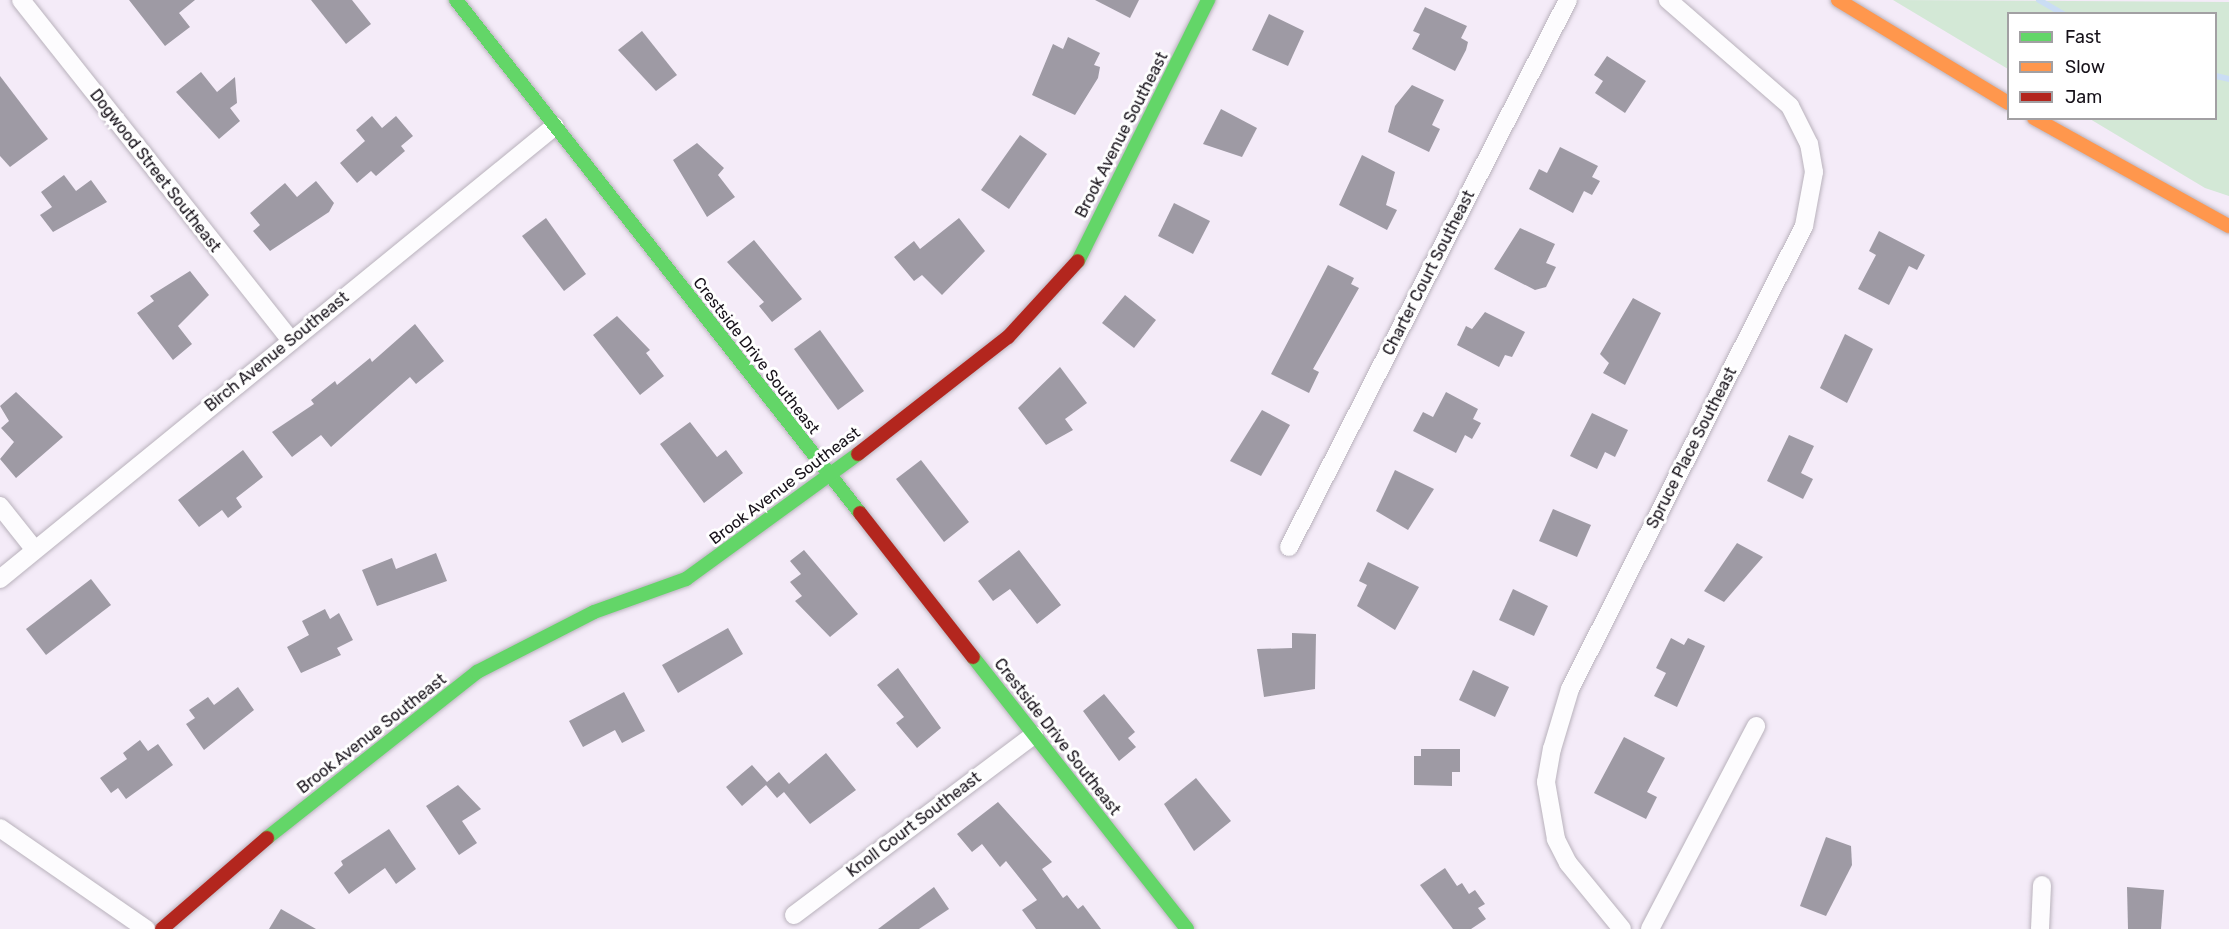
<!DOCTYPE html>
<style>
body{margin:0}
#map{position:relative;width:2229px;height:929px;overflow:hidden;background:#f4ebf8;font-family:Rubik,sans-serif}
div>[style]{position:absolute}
.green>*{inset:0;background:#d3e8d6}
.stream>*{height:6px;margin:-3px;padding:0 3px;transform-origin:3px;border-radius:3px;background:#caddf4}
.building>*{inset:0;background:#9e9aa4}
.roads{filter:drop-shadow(0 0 2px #b9b2bc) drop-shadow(0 0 2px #b9b2bc)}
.street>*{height:18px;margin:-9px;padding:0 9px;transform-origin:9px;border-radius:9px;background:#fdfcfe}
.fast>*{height:14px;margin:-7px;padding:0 7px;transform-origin:7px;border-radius:7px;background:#63d668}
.slow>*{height:14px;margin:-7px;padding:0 7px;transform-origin:7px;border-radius:7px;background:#ff974d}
.jam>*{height:14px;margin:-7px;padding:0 7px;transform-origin:7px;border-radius:7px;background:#b3261e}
span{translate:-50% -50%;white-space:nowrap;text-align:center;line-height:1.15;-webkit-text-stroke:6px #fff;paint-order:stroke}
.street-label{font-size:16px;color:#161119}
.legend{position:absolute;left:2007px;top:12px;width:210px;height:108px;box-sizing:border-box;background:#fff;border:2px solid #a2a0a3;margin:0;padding:8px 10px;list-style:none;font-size:18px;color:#161119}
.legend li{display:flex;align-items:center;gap:12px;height:30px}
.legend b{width:30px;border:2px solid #a2a0a3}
</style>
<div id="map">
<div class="green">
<i style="clip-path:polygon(1893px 0,2229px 2px,2229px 196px,2205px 188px,2090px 119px,2216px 118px,2216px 14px,2008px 14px,2008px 69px)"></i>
</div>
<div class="stream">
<i style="left:2039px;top:0;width:28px;rotate:30deg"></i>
<i style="left:2216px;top:76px;width:13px;rotate:13deg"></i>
</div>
<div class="building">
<i style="clip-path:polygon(129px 0,195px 0,179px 13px,190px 27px,165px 46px)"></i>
<i style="clip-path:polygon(311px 0,352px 0,371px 24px,346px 44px)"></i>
<i style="clip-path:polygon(1095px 0,1139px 0,1130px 18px)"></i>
<i style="clip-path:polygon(1425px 7px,1467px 26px,1461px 38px,1468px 42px,1466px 50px,1455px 71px,1412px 49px,1420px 34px,1413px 31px)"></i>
<i style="clip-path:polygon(1269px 14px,1304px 31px,1288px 66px,1252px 50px)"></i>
<i style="clip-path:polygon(642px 31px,677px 75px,656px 91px,618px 50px)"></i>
<i style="clip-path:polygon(1068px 37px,1100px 53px,1094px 65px,1100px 67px,1098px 78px,1075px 115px,1032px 95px,1053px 44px,1063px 49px)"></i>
<i style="clip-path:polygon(1607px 56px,1646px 81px,1625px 113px,1595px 93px,1603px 81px,1594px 75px)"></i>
<i style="clip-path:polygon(201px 72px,217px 92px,235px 77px,237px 103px,230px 108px,240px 121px,219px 139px,176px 92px)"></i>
<i style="clip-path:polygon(0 76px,48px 139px,10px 167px,0 156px)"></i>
<i style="clip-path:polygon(1412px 85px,1444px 100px,1432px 125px,1440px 129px,1429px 152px,1388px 132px,1395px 106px)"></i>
<i style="clip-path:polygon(1221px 109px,1257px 128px,1242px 157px,1203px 144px)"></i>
<i style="clip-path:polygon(372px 116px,382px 128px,396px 116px,413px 136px,401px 146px,405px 151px,376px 176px,371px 171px,357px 183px,340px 163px,365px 141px,356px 130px)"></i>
<i style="clip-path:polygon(1020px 135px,1047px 154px,1009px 209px,981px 190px)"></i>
<i style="clip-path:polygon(697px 143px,724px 168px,718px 175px,735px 197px,707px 217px,673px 160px)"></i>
<i style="clip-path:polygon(1560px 147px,1598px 166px,1592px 177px,1600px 181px,1592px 195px,1584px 191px,1573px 213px,1529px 189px,1539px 169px,1547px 173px)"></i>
<i style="clip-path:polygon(1362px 155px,1395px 172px,1386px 205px,1397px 210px,1387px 230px,1339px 205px)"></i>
<i style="clip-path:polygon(64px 175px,76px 191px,91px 180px,107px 202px,53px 232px,40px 215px,52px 207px,41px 192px)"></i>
<i style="clip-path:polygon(316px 181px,334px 203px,329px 212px,270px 251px,253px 231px,260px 225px,250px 213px,285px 183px,297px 197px)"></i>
<i style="clip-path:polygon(1174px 203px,1210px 221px,1193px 254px,1158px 236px)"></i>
<i style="clip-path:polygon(546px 218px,586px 274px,564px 291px,522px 236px)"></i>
<i style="clip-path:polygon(959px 218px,985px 251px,942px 295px,922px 275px,914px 281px,894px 257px,914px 241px,920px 249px)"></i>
<i style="clip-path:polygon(1520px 228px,1555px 244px,1546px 263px,1556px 267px,1546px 287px,1535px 290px,1494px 269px)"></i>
<i style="clip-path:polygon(1879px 231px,1925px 255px,1917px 270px,1909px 266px,1889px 305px,1858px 289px,1876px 255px,1869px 251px)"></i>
<i style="clip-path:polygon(754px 240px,802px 299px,772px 322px,759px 306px,764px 302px,727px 262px)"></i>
<i style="clip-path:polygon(1328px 265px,1354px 278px,1351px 284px,1359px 288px,1313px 369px,1319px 372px,1309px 393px,1271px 374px)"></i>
<i style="clip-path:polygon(190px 271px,209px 295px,178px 326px,192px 344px,173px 360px,137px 313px,154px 301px,150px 296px)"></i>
<i style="clip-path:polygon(1125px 295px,1156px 320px,1134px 348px,1102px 323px)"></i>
<i style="clip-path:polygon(1633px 298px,1661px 313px,1625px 385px,1603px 373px,1609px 363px,1600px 354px)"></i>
<i style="clip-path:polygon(1485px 312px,1525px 332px,1512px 357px,1505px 355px,1499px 367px,1457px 345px,1466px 326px,1472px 329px)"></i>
<i style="clip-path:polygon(617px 316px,650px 350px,646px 353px,664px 376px,640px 395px,593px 335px)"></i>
<i style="clip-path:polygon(415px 324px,444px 361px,416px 384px,410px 377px,331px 447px,321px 435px,292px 457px,272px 432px,314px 404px,311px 400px,335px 381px,337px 385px,370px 358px,372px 362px)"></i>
<i style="clip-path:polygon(820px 330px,864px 391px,838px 410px,794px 349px)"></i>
<i style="clip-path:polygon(1845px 334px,1873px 349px,1847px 403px,1820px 388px)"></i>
<i style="clip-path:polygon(1060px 367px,1087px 403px,1065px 419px,1073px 430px,1046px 445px,1018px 408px)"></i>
<i style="clip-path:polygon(16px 392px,63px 437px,16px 478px,0 459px,14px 442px,1px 428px,9px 421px,0 406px)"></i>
<i style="clip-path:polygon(1446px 392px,1478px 409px,1473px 419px,1481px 423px,1472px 439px,1465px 435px,1456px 453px,1413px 431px,1423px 412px,1433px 417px)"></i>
<i style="clip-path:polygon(1262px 410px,1290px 425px,1261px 476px,1230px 461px)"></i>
<i style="clip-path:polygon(1592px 413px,1628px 430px,1615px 457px,1605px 452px,1597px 469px,1570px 456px)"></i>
<i style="clip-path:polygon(690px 422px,717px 457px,726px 450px,743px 473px,704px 503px,660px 444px)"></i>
<i style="clip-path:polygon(1789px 435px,1814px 446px,1801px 473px,1813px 479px,1803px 499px,1767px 481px)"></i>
<i style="clip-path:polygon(243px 450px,263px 477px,236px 498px,242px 507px,228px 518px,222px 510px,199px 527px,178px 500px)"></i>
<i style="clip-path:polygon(921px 460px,969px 522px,944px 542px,896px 479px)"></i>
<i style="clip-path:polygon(1395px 470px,1434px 489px,1408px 530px,1376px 511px)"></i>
<i style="clip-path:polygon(1553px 509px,1591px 525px,1577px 557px,1539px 541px)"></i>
<i style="clip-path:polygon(1737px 543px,1763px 557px,1724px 602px,1704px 591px)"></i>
<i style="clip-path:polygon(804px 550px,858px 614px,830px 637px,795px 601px,802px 596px,790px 582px,801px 574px,790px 561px)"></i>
<i style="clip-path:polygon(1019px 550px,1061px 605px,1037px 624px,1010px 589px,993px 601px,978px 581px)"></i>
<i style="clip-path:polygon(436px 553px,447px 581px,377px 606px,362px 570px,392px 558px,396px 569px)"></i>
<i style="clip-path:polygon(1368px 562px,1419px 587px,1395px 630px,1357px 606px,1367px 585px,1359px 581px)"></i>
<i style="clip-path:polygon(91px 579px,111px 605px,46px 655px,26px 629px)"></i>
<i style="clip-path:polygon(1513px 589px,1548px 606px,1534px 636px,1499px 620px)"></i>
<i style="clip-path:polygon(325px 609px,330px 619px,339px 613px,353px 640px,337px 648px,341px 655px,301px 673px,287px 647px,309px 635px,302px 621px)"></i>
<i style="clip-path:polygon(728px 628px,743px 654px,678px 693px,662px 665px)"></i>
<i style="clip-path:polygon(1292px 633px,1316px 634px,1315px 689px,1264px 697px,1257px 649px,1292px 648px)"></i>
<i style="clip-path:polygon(1671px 638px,1684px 645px,1688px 638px,1705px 646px,1677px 707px,1654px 696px,1666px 673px,1656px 668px)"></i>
<i style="clip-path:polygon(898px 668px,941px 728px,917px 748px,896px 723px,904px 717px,877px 685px)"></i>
<i style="clip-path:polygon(1473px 670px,1509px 687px,1495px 717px,1459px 700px)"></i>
<i style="clip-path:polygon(238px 687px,254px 710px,204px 750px,186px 724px,195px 718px,189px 710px,208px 697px,214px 705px)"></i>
<i style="clip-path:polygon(624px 692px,645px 731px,622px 743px,615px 730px,583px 747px,569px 721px)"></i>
<i style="clip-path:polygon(1104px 694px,1135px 732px,1128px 738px,1136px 747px,1119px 761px,1083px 711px)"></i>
<i style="clip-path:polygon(1624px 737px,1665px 758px,1647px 792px,1657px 797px,1646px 819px,1594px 793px)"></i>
<i style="clip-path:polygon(140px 740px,148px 751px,158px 744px,173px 765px,126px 799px,118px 788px,111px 793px,100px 778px,127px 759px,123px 753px)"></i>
<i style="clip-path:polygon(1421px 749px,1460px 749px,1460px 772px,1452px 772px,1452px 786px,1414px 785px,1414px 756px,1421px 756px)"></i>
<i style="clip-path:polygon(826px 753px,856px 790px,810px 824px,784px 792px,777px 798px,766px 785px,742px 806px,726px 787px,752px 765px,767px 782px,779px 772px,789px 784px)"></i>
<i style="clip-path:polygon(1196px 778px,1231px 821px,1194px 851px,1164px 804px)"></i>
<i style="clip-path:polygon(458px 785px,481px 809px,462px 821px,477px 843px,459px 855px,426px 806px)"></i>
<i style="clip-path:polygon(998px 802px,1052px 862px,1042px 869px,1063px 898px,1067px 895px,1078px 909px,1083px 905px,1101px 929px,1036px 929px,1022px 910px,1037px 900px,1006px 861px,1000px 867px,982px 844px,972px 852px,957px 834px)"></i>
<i style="clip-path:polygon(389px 829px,416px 869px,396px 884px,385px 868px,349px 894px,334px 873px,343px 865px,341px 861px)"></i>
<i style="clip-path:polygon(1826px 837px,1851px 846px,1852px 865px,1826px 916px,1800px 906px)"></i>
<i style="clip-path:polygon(1445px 868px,1457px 886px,1462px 883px,1469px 894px,1475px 890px,1485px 904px,1478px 908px,1486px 919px,1471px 929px,1453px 929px,1420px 885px)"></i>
<i style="clip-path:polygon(934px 887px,949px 909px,919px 929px,878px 929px)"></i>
<i style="clip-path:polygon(2127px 887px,2164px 890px,2161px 929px,2128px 929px)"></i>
<i style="clip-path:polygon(281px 909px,316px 929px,269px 929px)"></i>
</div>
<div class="roads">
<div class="street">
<i style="left:21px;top:0;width:435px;rotate:51.6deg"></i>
<i style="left:0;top:506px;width:56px;rotate:51.5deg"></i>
<i style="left:1289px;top:547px;width:614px;rotate:-62.98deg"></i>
<i style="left:0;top:579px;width:716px;rotate:-39.22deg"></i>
<i style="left:0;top:828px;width:178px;rotate:34.7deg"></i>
<i style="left:794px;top:915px;width:300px;rotate:-36.9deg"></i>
<i style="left:1622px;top:929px;width:85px;rotate:-129.3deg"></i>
<i style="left:1568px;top:863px;width:27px;rotate:-117deg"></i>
<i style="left:1556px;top:839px;width:58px;rotate:-100deg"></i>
<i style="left:1546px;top:782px;width:34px;rotate:-80deg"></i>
<i style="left:1552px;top:749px;width:63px;rotate:-73.3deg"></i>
<i style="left:1570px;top:689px;width:519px;rotate:-63.19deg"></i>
<i style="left:1804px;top:226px;width:55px;rotate:-79.5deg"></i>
<i style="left:1814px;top:172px;width:28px;rotate:-100deg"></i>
<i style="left:1809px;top:144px;width:42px;rotate:-116.6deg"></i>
<i style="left:1790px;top:106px;width:162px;rotate:-139deg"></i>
<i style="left:1650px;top:929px;width:229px;rotate:-62.4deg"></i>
<i style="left:2040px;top:929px;width:44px;rotate:-87.4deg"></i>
</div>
<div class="fast">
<i style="left:456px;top:0;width:653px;rotate:51.78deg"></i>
<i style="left:1078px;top:261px;width:292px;rotate:-63.5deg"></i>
<i style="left:973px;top:657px;width:346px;rotate:51.8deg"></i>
<i style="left:267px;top:838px;width:268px;rotate:-38.3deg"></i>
<i style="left:477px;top:672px;width:131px;rotate:-27.1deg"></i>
<i style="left:594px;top:612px;width:98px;rotate:-19.7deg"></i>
<i style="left:686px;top:579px;width:213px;rotate:-36deg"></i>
</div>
<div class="slow">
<i style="left:1838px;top:0;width:199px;rotate:31.2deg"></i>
<i style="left:2034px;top:118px;width:223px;rotate:29deg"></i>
</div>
<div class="jam">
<i style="left:858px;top:454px;width:190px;rotate:-38deg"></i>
<i style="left:1008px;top:337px;width:103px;rotate:-47.4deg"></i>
<i style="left:860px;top:513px;width:183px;rotate:51.9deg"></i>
<i style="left:162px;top:929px;width:139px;rotate:-40.9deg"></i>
</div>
</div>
<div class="street-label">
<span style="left:1122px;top:135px;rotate:-63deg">Brook Avenue Southeast</span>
<span style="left:155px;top:171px;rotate:52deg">Dogwood Street Southeast</span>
<span style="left:1429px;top:273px;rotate:-63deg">Charter Court Southeast</span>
<span style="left:277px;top:352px;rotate:-39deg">Birch Avenue Southeast</span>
<span style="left:756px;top:356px;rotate:52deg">Crestside Drive Southeast</span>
<span style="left:1692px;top:448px;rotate:-63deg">Spruce Place Southeast</span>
<span style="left:785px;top:486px;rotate:-37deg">Brook Avenue Southeast</span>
<span style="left:372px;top:734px;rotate:-38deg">Brook Avenue Southeast</span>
<span style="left:1057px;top:737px;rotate:52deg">Crestside Drive Southeast</span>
<span style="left:914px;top:825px;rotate:-37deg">Knoll Court Southeast</span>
</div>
<ul class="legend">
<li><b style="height:8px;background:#63d668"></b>Fast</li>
<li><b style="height:8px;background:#ff974d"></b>Slow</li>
<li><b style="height:8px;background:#b3261e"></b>Jam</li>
</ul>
</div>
